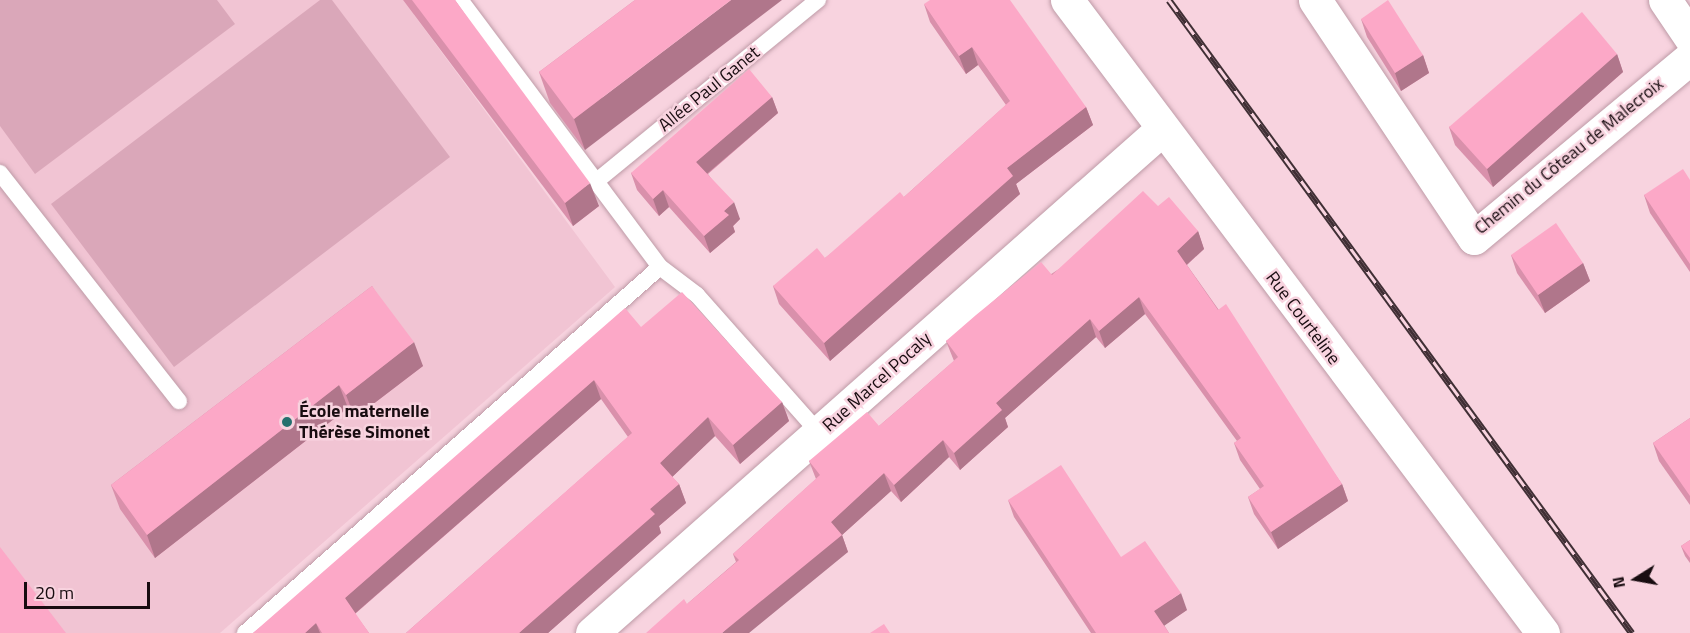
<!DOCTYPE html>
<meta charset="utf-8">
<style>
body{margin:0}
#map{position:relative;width:1690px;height:633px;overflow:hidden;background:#f8d3df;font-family:"Titillium Web",sans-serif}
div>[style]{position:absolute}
.built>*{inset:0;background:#f1c4d3}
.green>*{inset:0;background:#daa7b9}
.roads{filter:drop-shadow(0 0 2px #be9ba7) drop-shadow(0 0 2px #be9ba7)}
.lane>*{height:16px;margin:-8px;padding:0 8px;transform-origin:8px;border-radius:8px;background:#fff}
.street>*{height:33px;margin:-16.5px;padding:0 16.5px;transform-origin:16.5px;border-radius:16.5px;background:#fff}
.rail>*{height:7px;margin-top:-3.5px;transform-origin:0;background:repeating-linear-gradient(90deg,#f8d3df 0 14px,#402f35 0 28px);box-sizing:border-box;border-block:2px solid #402f35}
.wall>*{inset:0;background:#d990ab}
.shaded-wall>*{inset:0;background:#b0768b}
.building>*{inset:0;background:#fca8c7}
.dots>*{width:16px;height:16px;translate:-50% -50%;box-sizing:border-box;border:3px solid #f8d3df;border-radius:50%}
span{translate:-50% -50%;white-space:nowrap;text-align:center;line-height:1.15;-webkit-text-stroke:5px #f8d3df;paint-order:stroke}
.street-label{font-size:18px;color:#180c10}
.poi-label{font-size:18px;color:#180c10;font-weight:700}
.left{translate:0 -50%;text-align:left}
.north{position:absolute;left:1606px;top:549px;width:60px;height:60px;-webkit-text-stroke:4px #f8d3df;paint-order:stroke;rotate:259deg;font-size:16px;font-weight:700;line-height:24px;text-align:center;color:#180c10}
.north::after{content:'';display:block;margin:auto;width:21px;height:27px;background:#180c10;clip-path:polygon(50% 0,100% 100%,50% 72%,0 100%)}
.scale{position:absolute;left:24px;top:582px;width:126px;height:27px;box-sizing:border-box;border:3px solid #180c10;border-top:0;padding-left:8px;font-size:18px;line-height:21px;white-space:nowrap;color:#180c10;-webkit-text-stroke:4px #f8d3df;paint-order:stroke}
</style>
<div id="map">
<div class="built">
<i style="clip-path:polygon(0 0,403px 0,615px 287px,220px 633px,0 633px)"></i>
</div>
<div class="green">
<i style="clip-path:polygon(0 0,217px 0,235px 24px,35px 174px,0 126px)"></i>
<i style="clip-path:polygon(320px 0,332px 0,450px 157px,174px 367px,51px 204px)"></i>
</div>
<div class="roads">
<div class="lane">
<i style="left:0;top:173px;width:290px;rotate:51.9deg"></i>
<i style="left:599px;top:179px;width:283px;rotate:-39.3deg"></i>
<i style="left:660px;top:267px;width:46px;rotate:37.1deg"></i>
<i style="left:697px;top:295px;width:184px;rotate:48.5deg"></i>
<i style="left:245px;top:633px;width:553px;rotate:-41.41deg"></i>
<i style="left:660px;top:267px;width:334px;rotate:-126.8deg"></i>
</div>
<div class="street">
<i style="left:1067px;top:0;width:792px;rotate:53.06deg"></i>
<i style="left:1315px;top:0;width:286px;rotate:56.3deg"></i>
<i style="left:1474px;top:238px;width:281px;rotate:-39.8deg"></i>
<i style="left:1665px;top:0;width:45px;rotate:56deg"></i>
<i style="left:592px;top:633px;width:759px;rotate:-41.48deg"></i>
</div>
</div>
<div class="rail">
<i style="left:1169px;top:0;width:784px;rotate:53.82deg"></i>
</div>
<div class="wall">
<i style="clip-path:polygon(403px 0,455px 0,599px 206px,573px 226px)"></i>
<i style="clip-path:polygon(635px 0,585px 150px,550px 103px,539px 72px)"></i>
<i style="clip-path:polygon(924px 4px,1086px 107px,1093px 125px,1016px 184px,1020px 194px,830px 361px,779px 304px,773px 286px,825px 258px,904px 197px,1006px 105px,978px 65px,966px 74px,930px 22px)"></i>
<i style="clip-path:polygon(1361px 19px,1423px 55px,1429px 73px,1401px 91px,1367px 37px)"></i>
<i style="clip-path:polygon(1617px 54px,1623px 72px,1493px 187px,1455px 145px,1449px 127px)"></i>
<i style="clip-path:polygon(772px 97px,778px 113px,708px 174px,740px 219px,733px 226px,735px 232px,710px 253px,669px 207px,659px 216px,637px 190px,631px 173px)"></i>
<i style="clip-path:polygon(1690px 180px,1690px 272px,1650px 213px,1644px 195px)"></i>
<i style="clip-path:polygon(1158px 206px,1198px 231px,1204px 249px,1187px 265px,1342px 484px,1348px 501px,1278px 549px,1254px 514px,1248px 497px,1260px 489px,1240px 460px,1234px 443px,1237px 441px,1145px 314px,1105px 348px,1096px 337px,1005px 418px,1008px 427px,960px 470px,949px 457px,901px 502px,891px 491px,842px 535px,848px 552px,687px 604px,736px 562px,733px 554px,816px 479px,809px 461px,879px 426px,915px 395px,954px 361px,946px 341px)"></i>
<i style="clip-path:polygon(1511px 255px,1583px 263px,1590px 281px,1545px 313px,1517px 273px)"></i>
<i style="clip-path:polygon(372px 286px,423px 366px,355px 418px,348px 408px,155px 558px,120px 509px,111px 485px)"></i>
<i style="clip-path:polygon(641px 327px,782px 402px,789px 421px,740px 464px,715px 436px,672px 477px,679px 484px,686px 503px,659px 526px,661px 533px,548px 633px,406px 633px,628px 437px,601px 399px,355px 614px,369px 633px,253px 633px)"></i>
<i style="clip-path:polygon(1690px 418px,1690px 505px,1659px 461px,1653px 443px)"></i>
<i style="clip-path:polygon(1008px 500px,1187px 610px,1164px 625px,1169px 633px,1091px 633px,1014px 517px)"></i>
<i style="clip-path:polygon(1690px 540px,1690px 563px,1685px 556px,1681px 546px)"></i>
</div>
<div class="shaded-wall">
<i style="clip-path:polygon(731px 0,782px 0,585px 150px,574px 119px)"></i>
<i style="clip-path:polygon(972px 47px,978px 65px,966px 74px,959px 56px)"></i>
<i style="clip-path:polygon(1617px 54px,1623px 72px,1493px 187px,1487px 169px)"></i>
<i style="clip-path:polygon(1423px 55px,1429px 73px,1401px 91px,1395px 73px)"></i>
<i style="clip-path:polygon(772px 97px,778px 113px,702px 178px,696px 162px)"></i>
<i style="clip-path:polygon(1086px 107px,1093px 125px,1016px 184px,1020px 194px,830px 361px,824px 343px,1007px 168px)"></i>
<i style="clip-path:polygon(590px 183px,599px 206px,573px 226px,565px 203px)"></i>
<i style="clip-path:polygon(663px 190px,669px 207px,659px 216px,653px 199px)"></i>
<i style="clip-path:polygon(734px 202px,740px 219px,733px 226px,735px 232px,710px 253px,704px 236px,724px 211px)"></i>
<i style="clip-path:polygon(1198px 231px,1204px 249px,1183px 268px,1177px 251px)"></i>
<i style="clip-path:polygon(1583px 263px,1590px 281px,1545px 313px,1538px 295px)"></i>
<i style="clip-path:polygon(1139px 297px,1145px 314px,1105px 348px,1099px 331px)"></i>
<i style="clip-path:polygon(1090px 319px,1096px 337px,1005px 418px,1008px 427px,960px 470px,954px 453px,996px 403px)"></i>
<i style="clip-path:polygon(414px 342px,423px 366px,355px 418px,346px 395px)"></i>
<i style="clip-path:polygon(594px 380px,601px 399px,351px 617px,345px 598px)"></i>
<i style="clip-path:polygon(339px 385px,348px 408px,155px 558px,147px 535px)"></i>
<i style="clip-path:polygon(782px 402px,789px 421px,740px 464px,733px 445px)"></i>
<i style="clip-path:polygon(708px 417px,715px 436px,667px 482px,660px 463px)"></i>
<i style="clip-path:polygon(943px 440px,949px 457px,901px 502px,894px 485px)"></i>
<i style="clip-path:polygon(884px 473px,891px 491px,842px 535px,848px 552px,749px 633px,722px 633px,831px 522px)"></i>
<i style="clip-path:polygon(679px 484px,686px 503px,659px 526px,661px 533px,548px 633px,519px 633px,650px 509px)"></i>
<i style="clip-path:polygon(1342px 484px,1348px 501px,1278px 549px,1271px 532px)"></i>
<i style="clip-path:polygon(1181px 593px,1187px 610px,1161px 628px,1154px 611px)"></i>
<i style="clip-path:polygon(316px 623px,320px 633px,305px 633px)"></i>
</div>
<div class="building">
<i style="clip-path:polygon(412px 0,455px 0,590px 183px,565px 203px)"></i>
<i style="clip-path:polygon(635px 0,731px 0,574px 119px,539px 72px)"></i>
<i style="clip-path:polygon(930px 0,1010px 0,1086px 107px,1007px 168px,1013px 176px,824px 343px,773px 286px,817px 248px,825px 258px,900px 192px,904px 197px,1010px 101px,972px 47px,959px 56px,924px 4px)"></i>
<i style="clip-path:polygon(1388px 0,1423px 55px,1395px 73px,1361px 19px)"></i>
<i style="clip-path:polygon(1582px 12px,1617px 54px,1487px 169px,1449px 127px)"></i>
<i style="clip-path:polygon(749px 69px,772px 97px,696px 162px,734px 202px,724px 211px,729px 215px,704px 236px,663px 190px,653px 199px,631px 173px)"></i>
<i style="clip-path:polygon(1683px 169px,1690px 180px,1690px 264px,1644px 195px)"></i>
<i style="clip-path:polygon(1143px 191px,1158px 206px,1169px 197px,1198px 231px,1177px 251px,1218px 310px,1226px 304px,1342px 484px,1271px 532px,1248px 497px,1264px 486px,1234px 443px,1241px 438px,1139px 297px,1099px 331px,1090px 319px,996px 403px,1002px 410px,954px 453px,943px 440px,894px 485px,884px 473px,831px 522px,842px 535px,722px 633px,646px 633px,684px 599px,687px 604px,739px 560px,733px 554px,820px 475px,809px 461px,867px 412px,879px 426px,915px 395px,958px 357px,946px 341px,976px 315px,1041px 262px,1052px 275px)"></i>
<i style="clip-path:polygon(1556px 223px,1583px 263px,1538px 295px,1511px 255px)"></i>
<i style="clip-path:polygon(372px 286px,414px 342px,346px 395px,339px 385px,147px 535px,111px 485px)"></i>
<i style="clip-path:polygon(682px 292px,782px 402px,733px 445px,708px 417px,660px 463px,679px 484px,650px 509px,655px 514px,519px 633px,406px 633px,632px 433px,594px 380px,345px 598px,369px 633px,322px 633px,316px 623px,305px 633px,253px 633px,625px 308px,641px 327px)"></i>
<i style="clip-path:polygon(1690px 418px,1690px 496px,1653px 443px)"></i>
<i style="clip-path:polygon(1061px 465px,1121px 557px,1145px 541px,1181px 593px,1154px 611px,1169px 633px,1096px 633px,1008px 500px)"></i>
<i style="clip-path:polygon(1690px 540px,1690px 558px,1681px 546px)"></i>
<i style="clip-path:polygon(0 547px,66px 633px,0 633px)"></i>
<i style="clip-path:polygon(884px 624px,890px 633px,870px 633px)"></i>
</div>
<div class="dots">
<i style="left:287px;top:422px;background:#25706e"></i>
</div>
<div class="street-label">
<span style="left:709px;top:89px;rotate:-39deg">Allée Paul Ganet</span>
<span style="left:1569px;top:156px;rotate:-39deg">Chemin du Côteau de Malecroix</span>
<span style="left:1303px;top:318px;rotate:53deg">Rue Courteline</span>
<span style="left:877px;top:382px;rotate:-42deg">Rue Marcel Pocaly</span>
</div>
<div class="poi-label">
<span class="left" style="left:299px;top:422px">École maternelle<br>Thérèse Simonet</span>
</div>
<div class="north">N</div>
<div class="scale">20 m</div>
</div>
